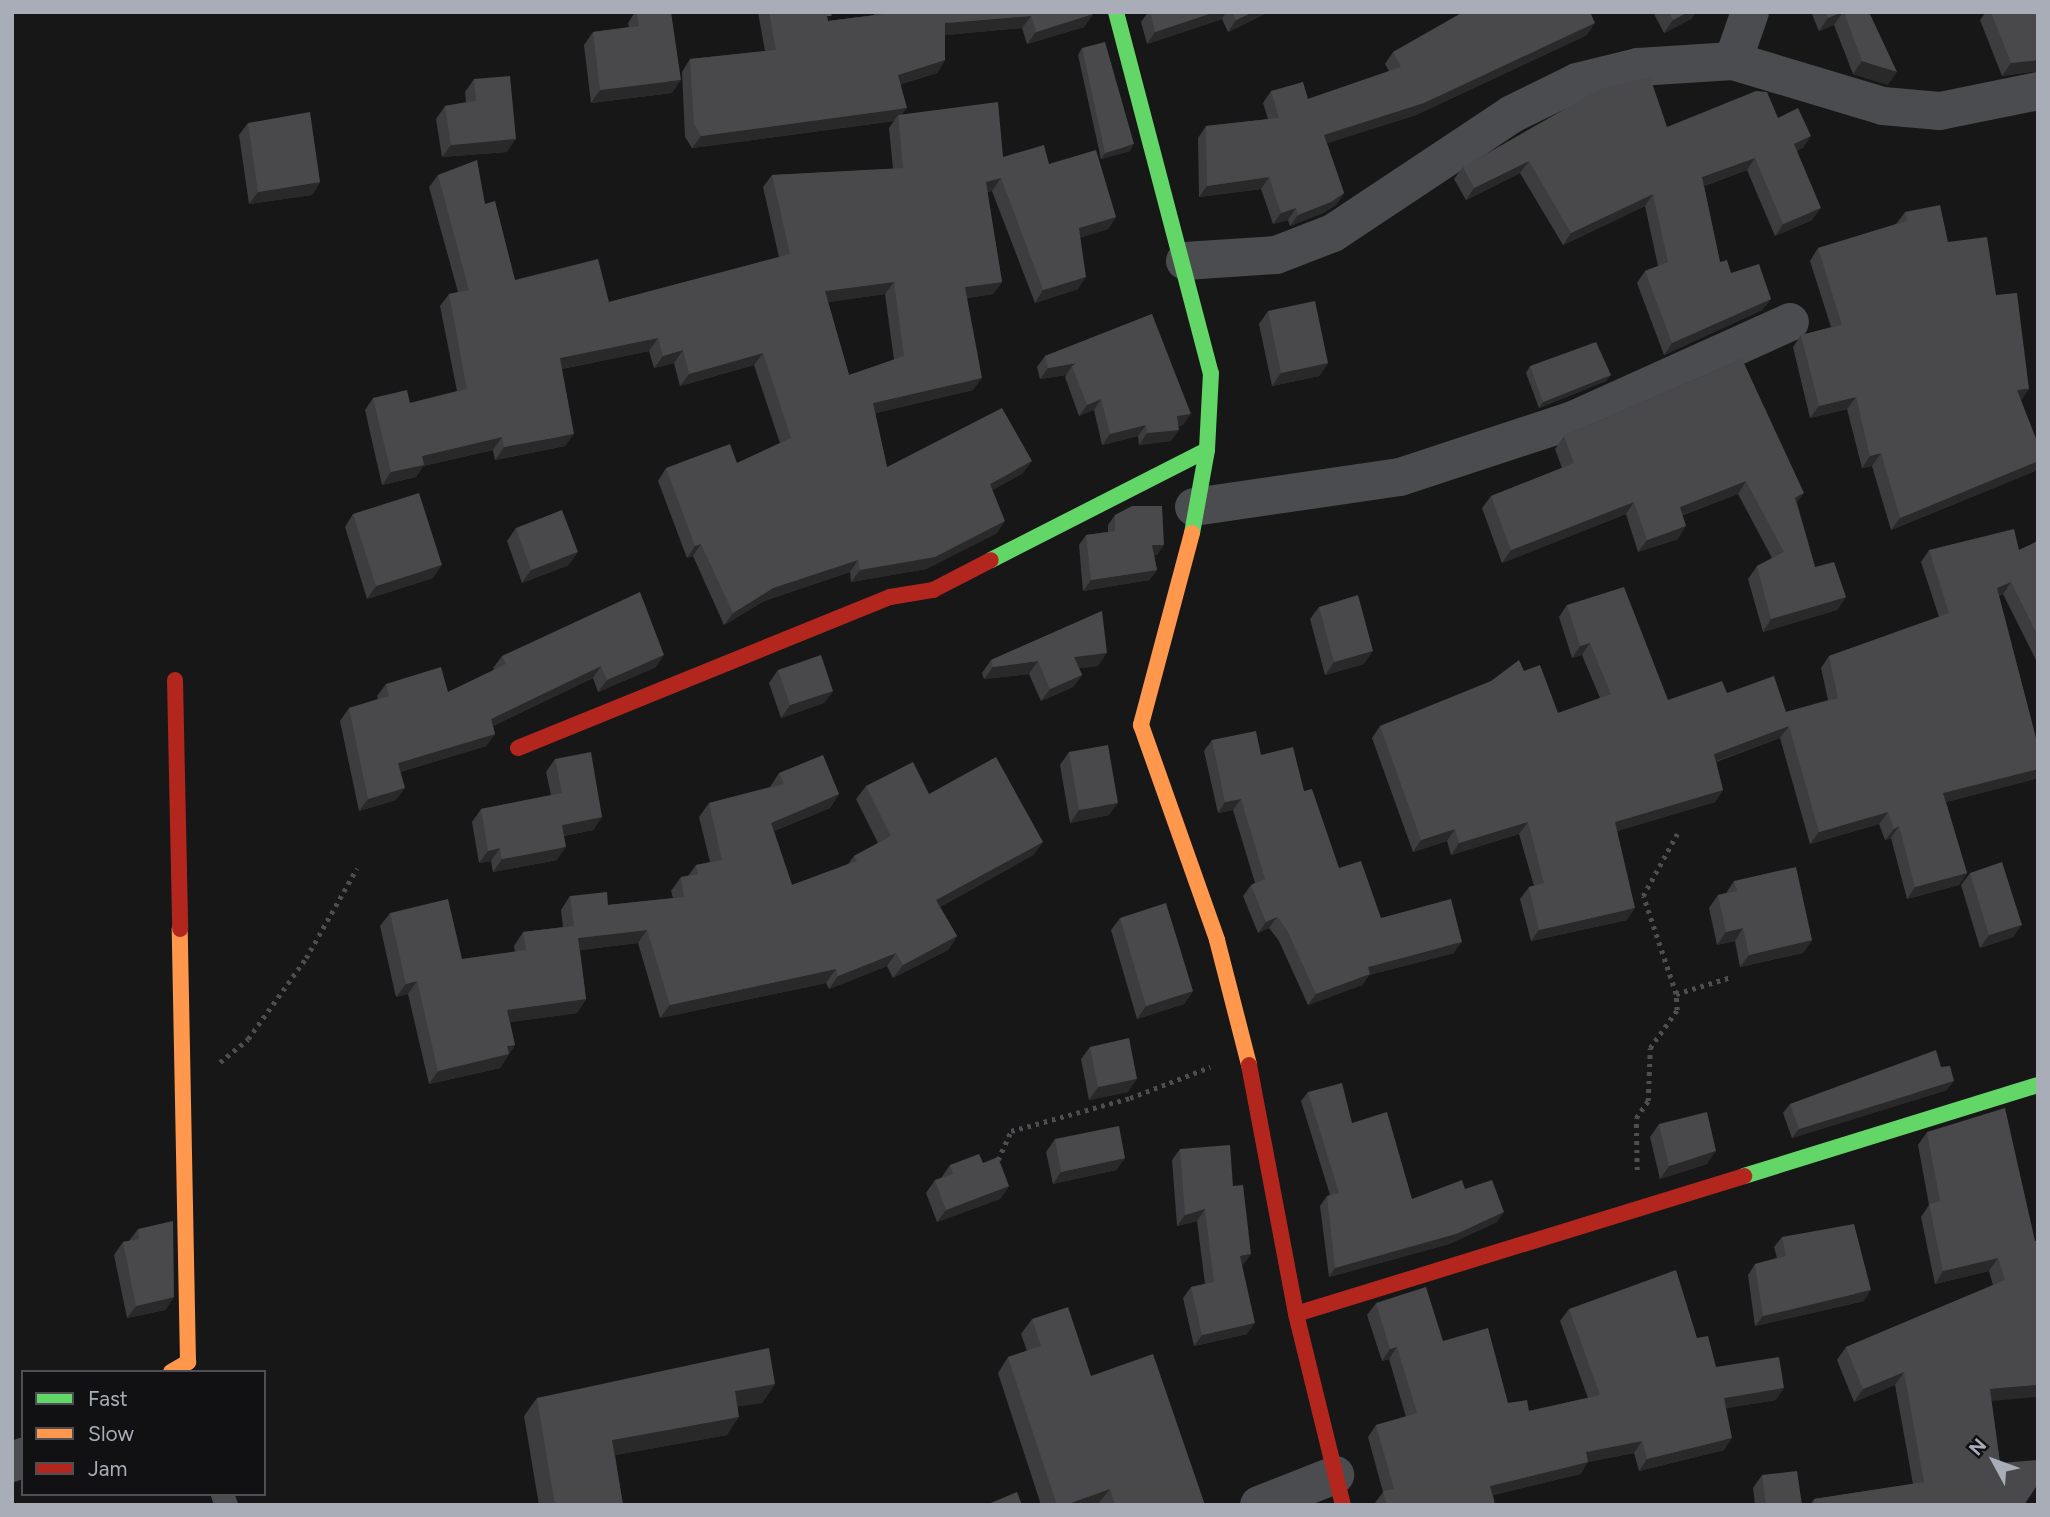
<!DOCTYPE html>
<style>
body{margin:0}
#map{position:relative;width:2050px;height:1517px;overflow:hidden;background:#171717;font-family:Figtree,sans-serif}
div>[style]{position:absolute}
.path>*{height:4.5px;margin-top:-2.25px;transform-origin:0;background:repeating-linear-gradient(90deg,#4d4e52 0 3.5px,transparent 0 8.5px)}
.lane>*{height:23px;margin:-11.5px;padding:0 11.5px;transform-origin:11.5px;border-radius:11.5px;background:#4b4c50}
.street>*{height:38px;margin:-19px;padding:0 19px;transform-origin:19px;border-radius:19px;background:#4b4c50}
.fast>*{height:16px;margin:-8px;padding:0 8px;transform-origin:8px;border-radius:8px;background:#63d668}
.slow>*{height:16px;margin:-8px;padding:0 8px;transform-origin:8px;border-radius:8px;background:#ff974d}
.jam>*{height:16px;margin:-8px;padding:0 8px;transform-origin:8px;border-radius:8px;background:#b3261e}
.wall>*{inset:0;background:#3d3d3f}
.shaded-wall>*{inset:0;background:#29292a}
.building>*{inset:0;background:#49494c}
span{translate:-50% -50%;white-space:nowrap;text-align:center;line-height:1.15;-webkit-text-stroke:7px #111113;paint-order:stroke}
.frame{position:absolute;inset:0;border:14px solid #a8adb8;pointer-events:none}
.legend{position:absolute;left:21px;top:1370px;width:245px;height:126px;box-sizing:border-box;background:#111113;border:2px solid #4d4f55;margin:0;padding:9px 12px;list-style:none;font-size:21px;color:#a8adb8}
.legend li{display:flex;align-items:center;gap:14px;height:35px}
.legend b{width:35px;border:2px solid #4d4f55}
.north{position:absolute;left:1959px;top:1426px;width:70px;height:70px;-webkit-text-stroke:5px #111113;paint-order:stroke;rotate:311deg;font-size:19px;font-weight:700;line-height:28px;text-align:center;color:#a8adb8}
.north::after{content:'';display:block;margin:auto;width:24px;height:32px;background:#a8adb8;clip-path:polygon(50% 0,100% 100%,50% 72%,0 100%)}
</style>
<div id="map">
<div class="path">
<i style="left:829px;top:12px;width:13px;rotate:86deg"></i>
<i style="left:1676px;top:994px;width:103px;rotate:-108.6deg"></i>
<i style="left:1643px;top:896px;width:71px;rotate:-61.3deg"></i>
<i style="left:220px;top:1062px;width:36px;rotate:-39deg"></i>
<i style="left:248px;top:1039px;width:100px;rotate:-54.4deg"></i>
<i style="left:306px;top:958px;width:103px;rotate:-60.5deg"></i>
<i style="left:998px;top:1160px;width:32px;rotate:-66deg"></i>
<i style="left:1011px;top:1131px;width:123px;rotate:-15.5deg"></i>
<i style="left:1130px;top:1098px;width:86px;rotate:-21.2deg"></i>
<i style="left:1637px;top:1170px;width:52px;rotate:-91.1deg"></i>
<i style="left:1636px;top:1118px;width:21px;rotate:-55deg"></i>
<i style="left:1648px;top:1101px;width:53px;rotate:-87.8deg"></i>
<i style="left:1650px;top:1048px;width:47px;rotate:-54.6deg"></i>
<i style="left:1677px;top:1010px;width:16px;rotate:-94deg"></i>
<i style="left:1676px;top:994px;width:58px;rotate:-17.2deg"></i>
</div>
<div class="lane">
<i style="left:222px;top:1494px;width:12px;rotate:70deg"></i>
</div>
<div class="street">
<i style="left:1733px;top:61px;width:157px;rotate:16.7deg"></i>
<i style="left:1883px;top:106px;width:57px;rotate:5deg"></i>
<i style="left:1940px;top:111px;width:100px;rotate:-11.5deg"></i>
<i style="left:1185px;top:261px;width:91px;rotate:-3.8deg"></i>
<i style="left:1276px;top:255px;width:61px;rotate:-21.1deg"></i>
<i style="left:1333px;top:233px;width:215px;rotate:-33.6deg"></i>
<i style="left:1512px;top:114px;width:72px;rotate:-26.2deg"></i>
<i style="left:1577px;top:82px;width:63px;rotate:-13.8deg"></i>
<i style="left:1638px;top:67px;width:95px;rotate:-3.6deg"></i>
<i style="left:1733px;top:61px;width:52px;rotate:-70.9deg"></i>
<i style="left:1194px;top:507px;width:208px;rotate:-8.3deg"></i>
<i style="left:1400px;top:477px;width:182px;rotate:-18.2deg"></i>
<i style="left:1573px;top:420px;width:238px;rotate:-24.3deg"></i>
<i style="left:12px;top:1463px;width:13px;rotate:-29deg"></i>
<i style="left:1259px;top:1505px;width:82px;rotate:-21.5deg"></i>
</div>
<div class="fast">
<i style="left:1116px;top:12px;width:373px;rotate:75.3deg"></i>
<i style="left:1211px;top:373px;width:77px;rotate:93deg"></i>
<i style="left:1207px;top:450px;width:84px;rotate:100.2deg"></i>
<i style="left:991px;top:560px;width:242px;rotate:-27deg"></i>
<i style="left:1744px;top:1176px;width:308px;rotate:-17.2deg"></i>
</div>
<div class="slow">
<i style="left:1192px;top:533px;width:199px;rotate:104.9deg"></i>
<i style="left:1141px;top:725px;width:228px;rotate:70.5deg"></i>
<i style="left:1217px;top:940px;width:129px;rotate:75.6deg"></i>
<i style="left:171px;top:1372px;width:20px;rotate:-30deg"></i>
<i style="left:188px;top:1362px;width:433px;rotate:-91.1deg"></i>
</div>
<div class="jam">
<i style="left:175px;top:680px;width:249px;rotate:88.8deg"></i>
<i style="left:518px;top:748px;width:401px;rotate:-22.1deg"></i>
<i style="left:890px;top:597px;width:44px;rotate:-9.2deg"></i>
<i style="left:933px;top:590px;width:65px;rotate:-27.3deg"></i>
<i style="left:1249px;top:1065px;width:253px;rotate:79.3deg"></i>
<i style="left:1296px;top:1314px;width:197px;rotate:76.2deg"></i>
<i style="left:1296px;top:1314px;width:469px;rotate:-17.1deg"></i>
</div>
<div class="wall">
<i style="clip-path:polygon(635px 12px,637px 12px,672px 93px,591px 103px,584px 45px,593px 32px,629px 27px,628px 23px)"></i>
<i style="clip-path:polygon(evenodd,758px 12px,826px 12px,828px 21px,874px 15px,874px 12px,1092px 12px,1093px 14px,1084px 27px,1027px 44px,1022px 28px,945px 35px,945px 60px,937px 73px,901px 84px,902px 115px,1003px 157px,1049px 164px,1116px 217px,1108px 229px,1080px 237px,1078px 289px,1035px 303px,992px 191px,987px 192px,1002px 282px,993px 294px,967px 298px,973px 390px,875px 413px,887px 467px,1023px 473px,992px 490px,997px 533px,926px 569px,851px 582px,850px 572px,764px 601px,724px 625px,693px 556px,687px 558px,658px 481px,666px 468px,737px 463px,780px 443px,754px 365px,680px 386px,674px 363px,654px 368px,649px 351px,562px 369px,565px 446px,495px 460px,493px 450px,423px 466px,416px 477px,382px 485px,365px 410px,373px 398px,410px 403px,457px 391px,440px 306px,449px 294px,458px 292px,429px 187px,438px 175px,485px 204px,515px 280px,609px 302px,779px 257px,763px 187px,772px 175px,893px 169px,889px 128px,894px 121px,692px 148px,685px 137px,682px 72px,690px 59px,765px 51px,758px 12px,885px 294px,894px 360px,849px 375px,828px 302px,885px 294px)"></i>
<i style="clip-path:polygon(1148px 12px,1269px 12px,1228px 32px,1222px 19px,1147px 44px,1141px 22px)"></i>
<i style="clip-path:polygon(1653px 12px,1696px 12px,1691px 19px,1664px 33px)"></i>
<i style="clip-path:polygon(1811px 12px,1869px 12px,1888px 85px,1853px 74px,1834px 25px,1819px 31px)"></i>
<i style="clip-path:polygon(1986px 12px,2038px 12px,2038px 71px,2002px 76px,1980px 20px)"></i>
<i style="clip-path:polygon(1587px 35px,1416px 115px,1327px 143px,1344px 193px,1336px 205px,1323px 213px,1290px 226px,1288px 220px,1273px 224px,1261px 189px,1199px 197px,1198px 138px,1206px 126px,1268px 119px,1263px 103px,1271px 91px,1308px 99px,1389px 71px,1385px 64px,1393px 52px)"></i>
<i style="clip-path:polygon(1082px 48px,1130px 151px,1101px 159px,1078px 55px)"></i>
<i style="clip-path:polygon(474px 79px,507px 152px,442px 157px,436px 119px,445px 106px,466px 102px,465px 92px)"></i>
<i style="clip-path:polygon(248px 123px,320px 182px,312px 195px,249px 204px,239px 135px)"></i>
<i style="clip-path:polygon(1667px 127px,1803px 148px,1797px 150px,1812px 220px,1775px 236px,1747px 170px,1704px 186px,1720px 262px,1731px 273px,1771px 299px,1762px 310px,1664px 355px,1637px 283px,1645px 271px,1658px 266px,1645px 206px,1563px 245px,1520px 173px,1466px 200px,1454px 179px,1463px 167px)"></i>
<i style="clip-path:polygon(1905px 212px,1948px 242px,1996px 295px,2021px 401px,2038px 444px,2038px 468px,2035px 471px,1891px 530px,1872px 466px,1862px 468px,1847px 409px,1810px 418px,1793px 347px,1801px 335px,1831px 327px,1810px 261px,1818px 248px,1896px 224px)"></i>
<i style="clip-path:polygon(1268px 311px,1328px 363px,1319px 376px,1272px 386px,1259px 324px)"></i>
<i style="clip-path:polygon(1152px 314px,1183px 425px,1178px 426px,1171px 441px,1139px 445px,1138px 436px,1102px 445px,1094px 410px,1079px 416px,1065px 377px,1066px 375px,1040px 379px,1037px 367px,1045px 356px)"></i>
<i style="clip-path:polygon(1742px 359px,1797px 503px,1815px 567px,1846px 597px,1837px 610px,1763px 632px,1748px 579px,1757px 566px,1772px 558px,1738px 494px,1683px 515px,1678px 539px,1638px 552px,1626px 514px,1502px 563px,1482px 508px,1491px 496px,1562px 468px,1555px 449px,1564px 436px)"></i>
<i style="clip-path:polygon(1530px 366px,1611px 375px,1606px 381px,1539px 408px,1526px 373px)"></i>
<i style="clip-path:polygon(353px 514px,433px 578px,367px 599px,345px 527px)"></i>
<i style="clip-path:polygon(1115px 515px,1157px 555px,1154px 555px,1157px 570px,1149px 580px,1083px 591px,1079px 545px,1086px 535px,1108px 532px,1108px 525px)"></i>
<i style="clip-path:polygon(516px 528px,569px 565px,522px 583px,507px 541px)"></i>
<i style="clip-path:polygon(2038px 541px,2038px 664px,2003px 594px,1999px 596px,2038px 746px,2038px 776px,2035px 779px,1946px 802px,1967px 873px,1959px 885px,1907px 899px,1891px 838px,1885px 840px,1879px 824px,1810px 844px,1780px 738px,1716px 762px,1723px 790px,1715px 802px,1617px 831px,1627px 920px,1531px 941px,1520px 899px,1529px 887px,1534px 886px,1519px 834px,1451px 855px,1447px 841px,1413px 852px,1372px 738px,1380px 726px,1524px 671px,1558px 713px,1600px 698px,1582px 655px,1572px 658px,1559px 617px,1567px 605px,1668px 700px,1727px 693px,1786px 712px,1828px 700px,1821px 668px,1829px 656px,1939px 617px,1921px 562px,1929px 550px,2019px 550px)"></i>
<i style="clip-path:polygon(1319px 607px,1364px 664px,1325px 675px,1310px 619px)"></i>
<i style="clip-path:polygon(1102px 611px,1098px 666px,1079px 668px,1082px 675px,1073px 687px,1041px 701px,1029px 674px,984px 679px,982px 673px,991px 660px)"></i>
<i style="clip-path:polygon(502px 656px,656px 667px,598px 692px,593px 678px,493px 726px,495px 734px,486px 746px,400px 772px,396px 800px,359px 811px,340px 721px,349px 708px,378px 699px,377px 696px,386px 684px,448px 692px,494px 670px,493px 668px)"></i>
<i style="clip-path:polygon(778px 670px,833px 691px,824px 703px,781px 718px,769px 683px)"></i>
<i style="clip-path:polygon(1212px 740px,1261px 755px,1304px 791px,1339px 868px,1381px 918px,1454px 953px,1369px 975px,1362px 985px,1308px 1005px,1279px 941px,1269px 928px,1258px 933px,1243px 896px,1251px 885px,1255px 883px,1233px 810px,1218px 813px,1204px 751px)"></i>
<i style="clip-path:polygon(1069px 752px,1109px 815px,1070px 823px,1060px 765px)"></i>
<i style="clip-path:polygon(555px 759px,602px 817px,593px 830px,564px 836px,557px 860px,493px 872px,491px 861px,479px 863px,472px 822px,481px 809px,551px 795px,546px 772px)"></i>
<i style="clip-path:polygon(779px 773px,839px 794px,830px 808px,774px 831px,792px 885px,848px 864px,854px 856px,878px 843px,856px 799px,866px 786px,929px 794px,1043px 842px,1033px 855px,940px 907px,957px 936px,948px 950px,893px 978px,887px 966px,829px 989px,826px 983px,660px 1018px,638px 943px,580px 950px,586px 999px,577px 1013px,510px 1022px,515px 1045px,500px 1068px,429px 1084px,408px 994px,396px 997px,380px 926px,390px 913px,462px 959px,515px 952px,514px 946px,523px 932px,563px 927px,561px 910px,570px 896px,608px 905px,673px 898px,671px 891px,681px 877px,688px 876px,696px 865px,710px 862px,699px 817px,709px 803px,770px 787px)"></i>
<i style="clip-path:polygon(1970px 873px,2013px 937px,1980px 948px,1961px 885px)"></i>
<i style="clip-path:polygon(1734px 881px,1812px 940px,1803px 953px,1740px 967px,1735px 941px,1717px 945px,1709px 908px,1718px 895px,1726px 893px)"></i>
<i style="clip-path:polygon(1120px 918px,1193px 991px,1184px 1004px,1137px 1019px,1111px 930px)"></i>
<i style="clip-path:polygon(1090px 1047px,1128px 1092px,1089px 1100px,1081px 1059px)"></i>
<i style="clip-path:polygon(1947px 1090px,1792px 1138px,1783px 1113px,1790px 1104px)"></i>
<i style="clip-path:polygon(1308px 1092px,1352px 1123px,1412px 1199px,1465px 1189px,1497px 1222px,1449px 1244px,1329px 1277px,1320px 1206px,1327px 1196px,1330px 1195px,1301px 1101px)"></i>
<i style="clip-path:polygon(1659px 1124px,1707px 1164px,1660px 1179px,1650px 1137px)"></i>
<i style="clip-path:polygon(1927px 1132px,2035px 1241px,1991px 1401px,2000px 1463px,2024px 1505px,1810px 1505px,1814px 1499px,1913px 1484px,1895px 1385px,1854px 1402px,1837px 1360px,1846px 1347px,1993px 1285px,1989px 1271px,1935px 1284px,1921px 1217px,1929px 1205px,1918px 1145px)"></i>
<i style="clip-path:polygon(1055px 1139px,1125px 1158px,1116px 1170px,1053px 1184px,1046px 1152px)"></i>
<i style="clip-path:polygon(1180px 1149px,1233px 1186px,1243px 1265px,1242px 1265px,1247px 1334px,1194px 1346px,1183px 1298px,1191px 1287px,1205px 1284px,1197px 1221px,1177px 1226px,1172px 1160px)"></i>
<i style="clip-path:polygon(983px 1163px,1009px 1186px,1000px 1199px,937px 1222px,926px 1193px,935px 1180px,941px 1178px,950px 1165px)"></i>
<i style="clip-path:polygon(138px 1229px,174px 1297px,165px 1310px,127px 1318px,114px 1255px,123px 1242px,129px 1241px)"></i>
<i style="clip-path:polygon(1782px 1237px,1864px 1301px,1755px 1326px,1748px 1275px,1755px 1264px,1777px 1258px,1774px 1247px)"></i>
<i style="clip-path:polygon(1376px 1303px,1443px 1341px,1508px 1403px,1529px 1411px,1588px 1398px,1560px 1321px,1569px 1309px,1697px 1338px,1716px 1367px,1776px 1400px,1726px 1408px,1724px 1450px,1639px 1471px,1634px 1453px,1588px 1462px,1580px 1474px,1493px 1495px,1495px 1505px,1376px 1505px,1375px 1503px,1383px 1492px,1368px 1437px,1376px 1425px,1406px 1417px,1389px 1359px,1382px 1361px,1367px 1315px)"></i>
<i style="clip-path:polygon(1032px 1319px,1091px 1376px,1205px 1505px,1041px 1505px,998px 1373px,1008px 1357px,1027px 1351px,1021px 1334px)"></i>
<i style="clip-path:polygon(775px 1384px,762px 1403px,738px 1406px,727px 1435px,615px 1455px,623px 1505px,539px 1505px,524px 1416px,537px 1398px)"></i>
<i style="clip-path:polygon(1762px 1475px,1802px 1505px,1755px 1505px,1753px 1488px)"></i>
</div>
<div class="shaded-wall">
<i style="clip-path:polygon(1215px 12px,1226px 12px,1222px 19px,1147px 44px,1155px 32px)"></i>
<i style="clip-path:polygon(1253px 12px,1269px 12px,1228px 32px,1236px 20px)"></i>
<i style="clip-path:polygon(1688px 12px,1696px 12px,1691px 19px,1664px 33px,1673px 20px)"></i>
<i style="clip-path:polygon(1843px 12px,1834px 25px,1819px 31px,1828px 18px)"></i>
<i style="clip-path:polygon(1093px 14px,1084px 27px,1027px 44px,1036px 32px)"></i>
<i style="clip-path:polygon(1031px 16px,1022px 28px,936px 36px,945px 23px)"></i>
<i style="clip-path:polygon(1595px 23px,1587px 35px,1416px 115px,1316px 147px,1324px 135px)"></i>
<i style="clip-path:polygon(945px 60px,937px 73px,889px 87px,898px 75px)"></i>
<i style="clip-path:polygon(2038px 60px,2038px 71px,2002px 76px,2011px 63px)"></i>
<i style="clip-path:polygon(1862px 61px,1897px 72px,1888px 85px,1853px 74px)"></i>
<i style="clip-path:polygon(681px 80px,672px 93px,591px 103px,600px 90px)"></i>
<i style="clip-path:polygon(907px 108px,898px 120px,898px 115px,894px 121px,692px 148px,701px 136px)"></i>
<i style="clip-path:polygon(1811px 136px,1803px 148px,1785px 156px,1794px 144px)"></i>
<i style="clip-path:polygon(516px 139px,507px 152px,442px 157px,451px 145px)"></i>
<i style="clip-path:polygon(1134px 144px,1130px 151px,1101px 159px,1105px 153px)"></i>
<i style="clip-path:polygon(1755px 158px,1747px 170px,1694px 189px,1702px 177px)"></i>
<i style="clip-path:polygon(1529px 161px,1520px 173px,1466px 200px,1474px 188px)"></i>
<i style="clip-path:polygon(1269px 177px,1261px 189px,1199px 197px,1207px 186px)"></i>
<i style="clip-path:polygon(1001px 178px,992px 191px,977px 195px,986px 182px)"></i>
<i style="clip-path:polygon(320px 182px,312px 195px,249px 204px,258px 192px)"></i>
<i style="clip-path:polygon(1344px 193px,1336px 205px,1323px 213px,1290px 226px,1298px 215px)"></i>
<i style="clip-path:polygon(1653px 194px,1645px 206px,1563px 245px,1571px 233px)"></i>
<i style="clip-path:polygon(1296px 208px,1288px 220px,1273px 224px,1281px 213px)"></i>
<i style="clip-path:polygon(1821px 208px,1812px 220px,1775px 236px,1783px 224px)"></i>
<i style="clip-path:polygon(1116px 217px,1108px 229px,1070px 241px,1079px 228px)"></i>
<i style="clip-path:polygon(1086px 277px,1078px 289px,1035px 303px,1043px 290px)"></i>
<i style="clip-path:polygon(894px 282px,885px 294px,816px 304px,825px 291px)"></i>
<i style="clip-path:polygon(1002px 282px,993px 294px,956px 300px,965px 287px)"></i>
<i style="clip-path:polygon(1771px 299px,1762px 310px,1664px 355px,1672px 343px)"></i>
<i style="clip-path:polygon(658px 338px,649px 351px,551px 371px,560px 358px)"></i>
<i style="clip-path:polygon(683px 350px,674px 363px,654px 368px,663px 356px)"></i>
<i style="clip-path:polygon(763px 353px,754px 365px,680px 386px,689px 374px)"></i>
<i style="clip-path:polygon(1077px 363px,1072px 366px,1066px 375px,1040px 379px,1048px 368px)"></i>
<i style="clip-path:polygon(1328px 363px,1319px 376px,1272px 386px,1281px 373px)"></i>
<i style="clip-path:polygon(1611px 375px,1606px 381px,1539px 408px,1543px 402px)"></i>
<i style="clip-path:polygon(982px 378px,973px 390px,865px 416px,873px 403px)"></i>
<i style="clip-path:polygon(2029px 389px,2021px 401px,2017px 390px)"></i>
<i style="clip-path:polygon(1856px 397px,1847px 409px,1810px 418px,1819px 406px)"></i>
<i style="clip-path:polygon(1101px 399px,1094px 410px,1079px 416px,1087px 405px)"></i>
<i style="clip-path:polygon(1191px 414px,1183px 425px,1169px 427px,1177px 416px)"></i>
<i style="clip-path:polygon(1146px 425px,1138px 436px,1102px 445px,1110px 434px)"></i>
<i style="clip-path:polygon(1179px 430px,1171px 441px,1139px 445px,1147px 433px)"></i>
<i style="clip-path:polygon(574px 434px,565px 446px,495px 460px,504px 447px)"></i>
<i style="clip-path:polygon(502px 437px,493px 450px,423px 466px,416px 477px,382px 485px,391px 472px,422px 456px)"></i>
<i style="clip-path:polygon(1881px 453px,1872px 466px,1862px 468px,1870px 456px)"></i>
<i style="clip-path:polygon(1032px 461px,1023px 473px,981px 497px,990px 484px)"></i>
<i style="clip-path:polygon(2038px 461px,2038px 468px,2035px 471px,1891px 530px,1900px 518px)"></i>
<i style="clip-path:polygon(1746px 481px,1738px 494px,1671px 519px,1680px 507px)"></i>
<i style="clip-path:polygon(1804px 493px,1795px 505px,1795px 498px)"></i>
<i style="clip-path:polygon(1634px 502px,1626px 514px,1502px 563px,1511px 550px)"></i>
<i style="clip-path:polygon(1005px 521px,997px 533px,926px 569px,851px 582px,860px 570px)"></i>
<i style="clip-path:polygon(1686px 526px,1678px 539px,1638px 552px,1647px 540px)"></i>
<i style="clip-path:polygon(701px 544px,693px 556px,687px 558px,695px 546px)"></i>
<i style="clip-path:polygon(1152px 545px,1164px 545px,1157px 555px,1145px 555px)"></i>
<i style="clip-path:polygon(578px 552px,569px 565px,522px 583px,531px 570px)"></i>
<i style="clip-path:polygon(858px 560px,850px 572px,764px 601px,724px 625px,733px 613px,773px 588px)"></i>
<i style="clip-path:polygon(442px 565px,433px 578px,367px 599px,376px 586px)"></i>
<i style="clip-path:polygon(1157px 570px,1149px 580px,1083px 591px,1091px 580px)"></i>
<i style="clip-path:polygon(2011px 582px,2003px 594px,1989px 599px,1997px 588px)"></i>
<i style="clip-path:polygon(1846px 597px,1837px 610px,1763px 632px,1771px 619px)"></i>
<i style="clip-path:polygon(1590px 643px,1582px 655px,1572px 658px,1580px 646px)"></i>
<i style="clip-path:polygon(1373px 651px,1364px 664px,1325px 675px,1334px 662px)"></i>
<i style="clip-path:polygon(1107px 653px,1098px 666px,1065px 670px,1074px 657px)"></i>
<i style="clip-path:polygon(664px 655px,656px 667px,598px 692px,607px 680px)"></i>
<i style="clip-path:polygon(1038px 661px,1029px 674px,984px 679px,993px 667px)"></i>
<i style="clip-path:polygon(601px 666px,593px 678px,482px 731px,491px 719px)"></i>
<i style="clip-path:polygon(1082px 675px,1073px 687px,1041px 701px,1050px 689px)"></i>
<i style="clip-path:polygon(833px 691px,824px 703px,781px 718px,790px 705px)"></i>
<i style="clip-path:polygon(1789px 726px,1780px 738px,1705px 765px,1714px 754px)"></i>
<i style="clip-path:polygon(495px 734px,486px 746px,389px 775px,398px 763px)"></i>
<i style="clip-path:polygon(2038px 769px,2038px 776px,2035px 779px,1935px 805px,1943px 793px)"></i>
<i style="clip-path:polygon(405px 788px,396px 800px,359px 811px,368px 799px)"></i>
<i style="clip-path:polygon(1723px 790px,1715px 802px,1607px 834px,1615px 822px)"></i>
<i style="clip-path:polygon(839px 794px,830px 808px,762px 836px,771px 823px)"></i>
<i style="clip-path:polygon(1241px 799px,1233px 810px,1218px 813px,1225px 802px)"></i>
<i style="clip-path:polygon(1118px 803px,1109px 815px,1070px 823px,1079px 810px)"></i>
<i style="clip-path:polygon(1888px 812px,1879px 824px,1810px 844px,1819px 832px)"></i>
<i style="clip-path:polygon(602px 817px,593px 830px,553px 838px,562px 825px)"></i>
<i style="clip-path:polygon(1528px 822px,1519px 834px,1451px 855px,1459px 843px)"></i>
<i style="clip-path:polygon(1899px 826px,1891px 838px,1885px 840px,1894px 829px)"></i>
<i style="clip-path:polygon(1455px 829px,1447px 841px,1413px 852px,1421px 840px)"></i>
<i style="clip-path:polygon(1043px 842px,1033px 855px,927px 914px,936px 900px)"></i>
<i style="clip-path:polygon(566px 847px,557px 860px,493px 872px,502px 859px)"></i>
<i style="clip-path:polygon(500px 848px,491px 861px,479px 863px,488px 851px)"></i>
<i style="clip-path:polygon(1967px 873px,1959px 885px,1907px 899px,1915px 887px)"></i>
<i style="clip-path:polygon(1635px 908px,1627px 920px,1531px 941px,1539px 930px)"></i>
<i style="clip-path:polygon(1277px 917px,1269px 928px,1258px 933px,1266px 922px)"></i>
<i style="clip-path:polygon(2022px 925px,2013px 937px,1980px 948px,1989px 935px)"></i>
<i style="clip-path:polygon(1743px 928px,1735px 941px,1717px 945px,1726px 932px)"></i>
<i style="clip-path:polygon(647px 930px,638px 943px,569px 951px,578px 938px)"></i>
<i style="clip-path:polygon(957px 936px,948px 950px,893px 978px,903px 965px)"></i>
<i style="clip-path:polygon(1812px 940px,1803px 953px,1740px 967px,1749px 955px)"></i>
<i style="clip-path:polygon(1462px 942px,1454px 953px,1369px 975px,1362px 985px,1308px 1005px,1316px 994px,1368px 967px)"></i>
<i style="clip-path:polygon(896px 953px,887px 966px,829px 989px,838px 976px)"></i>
<i style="clip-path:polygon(836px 969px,826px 983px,660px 1018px,670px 1005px)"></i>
<i style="clip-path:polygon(417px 981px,408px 994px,396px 997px,406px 984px)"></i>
<i style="clip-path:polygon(1193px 991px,1184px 1004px,1137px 1019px,1146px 1006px)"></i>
<i style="clip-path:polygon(586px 999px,577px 1013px,498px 1024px,507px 1010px)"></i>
<i style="clip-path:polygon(515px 1045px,500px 1068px,429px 1084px,438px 1071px,507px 1046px)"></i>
<i style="clip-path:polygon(1137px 1079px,1128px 1092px,1089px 1100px,1098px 1087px)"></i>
<i style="clip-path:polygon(1954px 1081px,1947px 1090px,1792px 1138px,1799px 1129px)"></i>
<i style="clip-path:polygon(1716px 1151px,1707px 1164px,1660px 1179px,1669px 1166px)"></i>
<i style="clip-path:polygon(1125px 1158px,1116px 1170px,1053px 1184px,1061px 1172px)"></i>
<i style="clip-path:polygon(1009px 1186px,1000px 1199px,937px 1222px,946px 1210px)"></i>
<i style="clip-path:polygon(1205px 1209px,1197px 1221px,1177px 1226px,1185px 1215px)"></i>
<i style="clip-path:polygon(1504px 1212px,1497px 1222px,1449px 1244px,1329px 1277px,1335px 1268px)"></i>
<i style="clip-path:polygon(1251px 1254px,1243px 1265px,1232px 1267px,1240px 1256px)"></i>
<i style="clip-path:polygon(1998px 1258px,1989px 1271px,1935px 1284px,1943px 1271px)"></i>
<i style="clip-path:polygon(1871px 1290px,1864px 1301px,1755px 1326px,1763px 1316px)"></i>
<i style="clip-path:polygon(174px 1297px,165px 1310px,127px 1318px,136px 1306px)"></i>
<i style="clip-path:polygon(1255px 1323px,1247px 1334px,1194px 1346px,1202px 1335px)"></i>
<i style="clip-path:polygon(1397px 1347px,1389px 1359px,1382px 1361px,1390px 1349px)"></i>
<i style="clip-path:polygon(1904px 1372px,1895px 1385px,1854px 1402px,1863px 1389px)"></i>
<i style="clip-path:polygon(775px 1384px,762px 1403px,722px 1409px,735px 1391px)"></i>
<i style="clip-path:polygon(2038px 1385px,2038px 1397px,1981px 1402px,1990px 1389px)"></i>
<i style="clip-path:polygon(1784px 1388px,1776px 1400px,1716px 1410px,1724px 1398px)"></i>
<i style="clip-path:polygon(739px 1417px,727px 1435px,599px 1458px,612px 1440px)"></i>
<i style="clip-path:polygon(1732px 1438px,1724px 1450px,1639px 1471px,1647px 1459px)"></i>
<i style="clip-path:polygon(1642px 1441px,1634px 1453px,1578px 1464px,1586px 1452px)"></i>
<i style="clip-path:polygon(1588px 1462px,1580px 1474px,1482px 1498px,1490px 1486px)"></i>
<i style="clip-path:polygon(1110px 1489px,1097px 1505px,1065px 1505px)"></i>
</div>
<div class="building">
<i style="clip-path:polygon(637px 12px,671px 12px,681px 80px,600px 90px,593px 32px,639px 26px)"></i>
<i style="clip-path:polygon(769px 12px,826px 12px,828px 21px,885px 14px,885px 12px,1092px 12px,1093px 14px,1036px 32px,1031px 16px,945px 23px,945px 60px,898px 75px,907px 108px,701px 136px,694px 124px,690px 59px,776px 50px)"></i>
<i style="clip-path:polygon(1150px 12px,1215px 12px,1155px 32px)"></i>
<i style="clip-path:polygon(1232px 12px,1253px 12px,1236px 20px)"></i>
<i style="clip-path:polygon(1463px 12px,1590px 12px,1595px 23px,1424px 103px,1324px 135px,1344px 193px,1331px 202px,1298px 215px,1296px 208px,1281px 213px,1269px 177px,1207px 186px,1206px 126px,1279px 118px,1271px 91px,1303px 82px,1308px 99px,1401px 67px,1393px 52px)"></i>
<i style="clip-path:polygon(1669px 12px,1688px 12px,1673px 20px)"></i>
<i style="clip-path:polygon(1826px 12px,1842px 12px,1828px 18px)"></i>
<i style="clip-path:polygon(1844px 12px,1869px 12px,1897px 72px,1862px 61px)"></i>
<i style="clip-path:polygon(1991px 12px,2038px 12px,2038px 60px,2011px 63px)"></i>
<i style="clip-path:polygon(1105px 42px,1134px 144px,1105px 153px,1082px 48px)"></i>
<i style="clip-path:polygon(510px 76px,516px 139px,451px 145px,445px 106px,476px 101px,474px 79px)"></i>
<i style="clip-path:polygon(1650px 77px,1667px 127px,1756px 91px,1767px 92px,1778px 118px,1798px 108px,1811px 136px,1794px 144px,1821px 208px,1783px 224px,1755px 158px,1702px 177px,1720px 262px,1727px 260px,1731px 273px,1759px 264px,1771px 299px,1672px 343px,1645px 271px,1668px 262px,1653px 194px,1571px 233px,1529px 161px,1474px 188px,1463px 167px,1600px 89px)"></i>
<i style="clip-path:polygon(evenodd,998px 102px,1003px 157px,1044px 145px,1049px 164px,1096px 150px,1116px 217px,1079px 228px,1086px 277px,1043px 290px,1001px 178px,986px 182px,1002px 282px,965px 287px,982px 378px,873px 403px,887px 467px,1002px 408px,1032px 461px,990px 484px,1005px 521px,935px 557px,860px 570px,858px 560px,773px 588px,733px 613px,701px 544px,695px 546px,666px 468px,730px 444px,737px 463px,791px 438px,763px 353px,689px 374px,683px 350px,663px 356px,658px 338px,560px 358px,574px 434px,504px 447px,502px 437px,422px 456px,424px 465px,391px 472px,373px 398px,407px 390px,410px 403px,467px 389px,449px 294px,469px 290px,438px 175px,477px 160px,485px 204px,495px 201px,515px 280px,598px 259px,609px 302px,790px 254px,772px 175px,903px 168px,898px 115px,998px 102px,894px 282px,904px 356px,849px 375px,825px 291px,894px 282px)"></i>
<i style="clip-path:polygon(310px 112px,320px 182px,258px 192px,248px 123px)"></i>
<i style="clip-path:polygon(1940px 205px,1948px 242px,1987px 237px,1996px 295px,2017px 293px,2029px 389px,2017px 390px,2038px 444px,2038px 461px,1900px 518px,1881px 453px,1870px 456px,1856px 397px,1819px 406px,1801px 335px,1842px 325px,1818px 248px,1907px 221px,1905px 212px)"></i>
<i style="clip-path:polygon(1315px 301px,1328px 363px,1281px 373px,1268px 311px)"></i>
<i style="clip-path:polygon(1152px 314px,1191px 414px,1177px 416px,1179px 430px,1147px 433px,1146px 425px,1110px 434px,1101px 399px,1087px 405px,1072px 366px,1077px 363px,1048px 368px,1045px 356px)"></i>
<i style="clip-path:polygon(1596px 342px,1611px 375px,1543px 402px,1530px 366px)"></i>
<i style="clip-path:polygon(1742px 359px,1804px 493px,1795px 498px,1815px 567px,1834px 562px,1846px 597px,1771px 619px,1757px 566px,1784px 552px,1746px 481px,1680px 507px,1686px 526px,1647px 540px,1634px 502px,1511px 550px,1491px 496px,1574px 463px,1564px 436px)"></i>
<i style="clip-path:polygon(419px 493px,442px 565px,376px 586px,353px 514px)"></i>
<i style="clip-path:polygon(1132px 506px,1162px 506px,1164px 545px,1152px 545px,1157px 570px,1091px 580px,1086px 535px,1115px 531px,1115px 515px)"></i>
<i style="clip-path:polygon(562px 510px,578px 552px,531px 570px,516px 528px)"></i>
<i style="clip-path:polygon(2014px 529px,2019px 550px,2038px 541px,2038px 636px,2011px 582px,1997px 588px,2038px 746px,2038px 769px,1943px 793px,1967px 873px,1915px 887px,1899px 826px,1894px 829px,1888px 812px,1819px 832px,1789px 726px,1714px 754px,1723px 790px,1615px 822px,1635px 908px,1539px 930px,1529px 887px,1544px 883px,1528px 822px,1459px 843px,1455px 829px,1421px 840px,1380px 726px,1491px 681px,1519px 660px,1524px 671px,1540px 665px,1558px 713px,1611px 694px,1590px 643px,1580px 646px,1567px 605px,1624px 587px,1668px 700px,1722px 681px,1727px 693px,1774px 676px,1786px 712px,1838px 698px,1829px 656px,1949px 613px,1929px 550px)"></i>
<i style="clip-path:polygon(640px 592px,664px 655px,607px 680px,601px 666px,491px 719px,495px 734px,398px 763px,405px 788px,368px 799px,349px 708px,389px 696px,386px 684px,441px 667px,448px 692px,506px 664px,502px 656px)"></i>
<i style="clip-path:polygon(1358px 595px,1373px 651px,1334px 662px,1319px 607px)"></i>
<i style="clip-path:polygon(1102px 611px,1107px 653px,1074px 657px,1082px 675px,1050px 689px,1038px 661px,993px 667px,991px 660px)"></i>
<i style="clip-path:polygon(821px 655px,833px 691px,790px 705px,778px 670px)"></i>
<i style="clip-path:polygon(1256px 731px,1261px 755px,1293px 747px,1304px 791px,1312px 789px,1339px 868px,1361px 861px,1381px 918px,1451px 899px,1462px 942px,1368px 967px,1370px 974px,1316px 994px,1287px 930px,1277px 917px,1266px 922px,1251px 885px,1265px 879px,1241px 799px,1225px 802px,1212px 740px)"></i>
<i style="clip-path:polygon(1108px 745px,1118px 803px,1079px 810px,1069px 752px)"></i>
<i style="clip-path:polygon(591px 752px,602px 817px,562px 825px,566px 847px,502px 859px,500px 848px,488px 851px,481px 809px,562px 793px,555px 759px)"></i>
<i style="clip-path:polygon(823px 755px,839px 794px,771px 823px,792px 885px,857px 861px,854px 856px,891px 836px,866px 786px,913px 762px,929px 794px,996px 757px,1043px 842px,936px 900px,957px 936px,903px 965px,896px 953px,838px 976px,836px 969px,670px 1005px,647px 930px,578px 938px,586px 999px,507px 1010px,515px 1045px,507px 1046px,509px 1054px,438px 1071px,417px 981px,406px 984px,390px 913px,448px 899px,462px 959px,526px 950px,523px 932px,574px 926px,570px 896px,607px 892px,608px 905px,684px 897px,681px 877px,698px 874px,696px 865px,722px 860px,709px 803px,784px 784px,779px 773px)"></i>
<i style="clip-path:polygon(2002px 862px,2022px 925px,1989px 935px,1970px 873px)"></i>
<i style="clip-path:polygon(1796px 867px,1812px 940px,1749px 955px,1743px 928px,1726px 932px,1718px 895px,1737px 891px,1734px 881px)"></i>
<i style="clip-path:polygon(1166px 903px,1193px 991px,1146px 1006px,1120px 918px)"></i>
<i style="clip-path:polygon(1129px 1038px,1137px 1079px,1098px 1087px,1090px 1047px)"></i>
<i style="clip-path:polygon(1936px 1050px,1941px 1067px,1950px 1066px,1954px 1081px,1799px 1129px,1790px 1104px)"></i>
<i style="clip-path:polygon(1342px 1083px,1352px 1123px,1387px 1112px,1412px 1199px,1462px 1180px,1465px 1189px,1492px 1180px,1504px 1212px,1456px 1234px,1335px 1268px,1327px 1196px,1339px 1193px,1308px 1092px)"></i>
<i style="clip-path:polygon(2005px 1108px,2035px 1241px,2038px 1240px,2038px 1385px,1990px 1389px,2000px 1463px,2038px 1460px,2038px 1484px,2024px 1505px,1815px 1505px,1814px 1499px,1924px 1482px,1904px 1372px,1863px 1389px,1846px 1347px,2005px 1280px,1998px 1258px,1943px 1271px,1929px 1204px,1940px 1201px,1927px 1132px)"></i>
<i style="clip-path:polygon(1707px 1112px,1716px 1151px,1669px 1166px,1659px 1124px)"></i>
<i style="clip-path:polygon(1119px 1126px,1125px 1158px,1061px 1172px,1055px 1139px)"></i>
<i style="clip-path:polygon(1230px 1145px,1233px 1186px,1243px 1185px,1251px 1254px,1240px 1256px,1255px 1323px,1202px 1335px,1191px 1287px,1214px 1282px,1205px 1209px,1185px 1215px,1180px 1149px)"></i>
<i style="clip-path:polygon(979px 1154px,983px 1163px,998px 1157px,1009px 1186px,946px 1210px,935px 1180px,953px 1174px,950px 1165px)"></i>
<i style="clip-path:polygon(173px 1221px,174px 1297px,136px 1306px,123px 1242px,139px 1239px,138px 1229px)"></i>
<i style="clip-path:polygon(1854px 1224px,1871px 1290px,1763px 1316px,1755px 1264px,1786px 1256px,1782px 1237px)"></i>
<i style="clip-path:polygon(1676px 1270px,1697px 1338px,1708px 1336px,1716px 1367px,1779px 1357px,1784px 1388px,1724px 1398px,1732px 1438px,1647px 1459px,1642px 1441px,1586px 1452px,1588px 1462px,1490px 1486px,1495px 1505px,1387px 1505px,1383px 1491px,1394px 1489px,1376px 1425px,1417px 1413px,1397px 1347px,1390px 1349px,1376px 1303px,1426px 1287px,1443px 1341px,1488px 1328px,1508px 1403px,1527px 1400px,1529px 1411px,1600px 1395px,1569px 1309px)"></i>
<i style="clip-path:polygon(1068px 1307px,1091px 1376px,1153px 1354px,1205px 1505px,1115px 1505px,1110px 1489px,1065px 1505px,1057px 1505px,1008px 1357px,1041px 1346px,1032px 1319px)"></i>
<i style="clip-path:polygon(769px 1348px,775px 1384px,735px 1391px,739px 1417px,612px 1440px,623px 1505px,555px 1505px,537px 1398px)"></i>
<i style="clip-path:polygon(1797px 1471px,1802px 1505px,1766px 1505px,1762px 1475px)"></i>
<i style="clip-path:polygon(1017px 1492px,1022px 1505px,986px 1505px)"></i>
</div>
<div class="frame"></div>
<ul class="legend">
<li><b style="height:9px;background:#63d668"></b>Fast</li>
<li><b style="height:9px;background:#ff974d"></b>Slow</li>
<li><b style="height:9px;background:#b3261e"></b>Jam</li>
</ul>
<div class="north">N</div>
</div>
